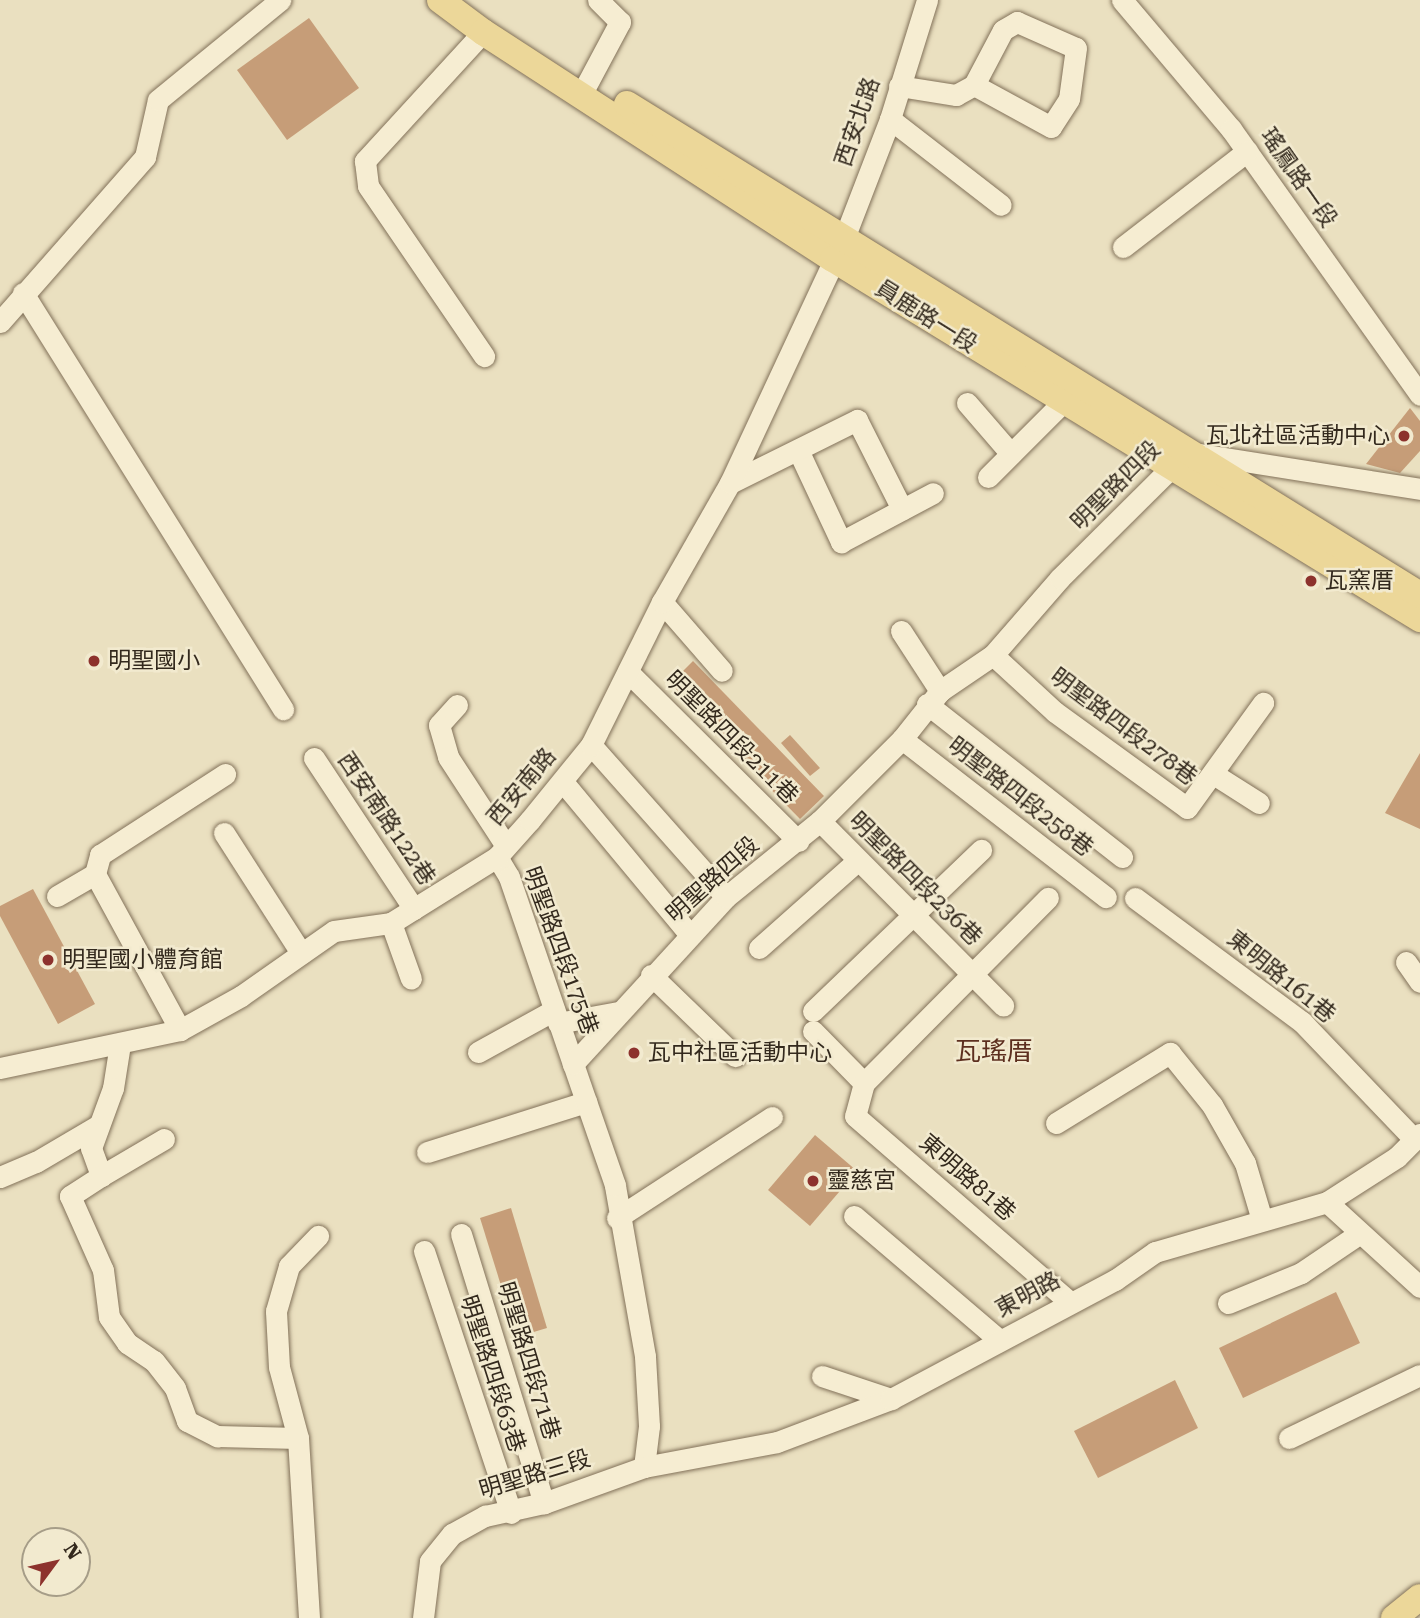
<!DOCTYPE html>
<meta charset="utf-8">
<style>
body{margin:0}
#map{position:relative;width:1420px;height:1618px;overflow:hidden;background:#eae0c0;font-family:"Roboto Serif","Noto Sans TC",serif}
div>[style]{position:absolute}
.building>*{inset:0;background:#c69d78}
.roads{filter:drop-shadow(0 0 2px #827159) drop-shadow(0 0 2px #827159)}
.minor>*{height:21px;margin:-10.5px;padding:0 10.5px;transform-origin:10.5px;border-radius:10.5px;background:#f6edd2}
.major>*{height:26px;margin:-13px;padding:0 13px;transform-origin:13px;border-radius:13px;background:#ecd799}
.dots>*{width:19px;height:19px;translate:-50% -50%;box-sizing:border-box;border:4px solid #f2eacf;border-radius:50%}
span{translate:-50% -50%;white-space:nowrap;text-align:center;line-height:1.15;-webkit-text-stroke:5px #f2eacf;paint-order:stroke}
.street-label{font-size:23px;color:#33291d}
.poi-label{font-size:23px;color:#33291d}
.right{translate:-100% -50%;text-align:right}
.left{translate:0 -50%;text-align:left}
.quarter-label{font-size:26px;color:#5d2f1f}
.north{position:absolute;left:21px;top:1527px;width:70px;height:70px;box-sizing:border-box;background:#f2eacf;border:2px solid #a69d88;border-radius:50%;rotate:57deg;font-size:19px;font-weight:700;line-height:28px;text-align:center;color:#33291d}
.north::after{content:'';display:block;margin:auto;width:24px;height:32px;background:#8d322d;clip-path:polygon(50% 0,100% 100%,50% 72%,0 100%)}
</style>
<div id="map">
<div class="building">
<i style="clip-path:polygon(309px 18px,359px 88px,287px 140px,237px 70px)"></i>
<i style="clip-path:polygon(1410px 408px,1420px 421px,1420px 451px,1400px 473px,1366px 464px)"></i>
<i style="clip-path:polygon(693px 661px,824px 796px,800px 819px,669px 685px)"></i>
<i style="clip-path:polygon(790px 735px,820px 768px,810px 776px,781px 743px)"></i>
<i style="clip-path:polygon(1420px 753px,1420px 829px,1385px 813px)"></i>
<i style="clip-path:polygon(33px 889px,95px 1004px,58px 1024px,0 916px,0 906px)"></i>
<i style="clip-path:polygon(815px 1135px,857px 1171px,810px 1226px,768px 1190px)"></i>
<i style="clip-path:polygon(511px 1208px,547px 1328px,517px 1337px,480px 1218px)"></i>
<i style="clip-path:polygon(1336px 1292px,1360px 1343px,1243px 1398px,1219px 1348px)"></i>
<i style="clip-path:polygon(1175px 1380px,1198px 1428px,1098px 1478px,1074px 1431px)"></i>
</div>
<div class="roads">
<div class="minor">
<i style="left:1122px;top:0;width:169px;rotate:49.8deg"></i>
<i style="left:1231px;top:129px;width:326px;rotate:54.6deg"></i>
<i style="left:483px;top:32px;width:175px;rotate:132.5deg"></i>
<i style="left:365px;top:161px;width:25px;rotate:83deg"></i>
<i style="left:368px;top:186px;width:206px;rotate:55.7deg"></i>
<i style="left:899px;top:86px;width:58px;rotate:9deg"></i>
<i style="left:956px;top:95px;width:21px;rotate:-29deg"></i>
<i style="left:974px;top:85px;width:62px;rotate:-62.2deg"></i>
<i style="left:1003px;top:30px;width:16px;rotate:-30deg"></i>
<i style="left:1017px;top:22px;width:64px;rotate:23.8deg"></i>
<i style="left:1076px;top:48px;width:51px;rotate:97.8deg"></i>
<i style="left:1069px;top:99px;width:33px;rotate:123deg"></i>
<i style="left:1051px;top:127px;width:88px;rotate:-151.4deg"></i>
<i style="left:581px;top:95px;width:83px;rotate:-61.9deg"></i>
<i style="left:620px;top:22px;width:31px;rotate:-135deg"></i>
<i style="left:890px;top:119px;width:140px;rotate:37.8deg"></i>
<i style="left:1123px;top:247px;width:157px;rotate:-37.7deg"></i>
<i style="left:23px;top:293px;width:491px;rotate:58deg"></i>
<i style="left:0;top:322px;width:220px;rotate:-48.7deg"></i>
<i style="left:145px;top:157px;width:58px;rotate:-77.2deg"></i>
<i style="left:158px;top:100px;width:158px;rotate:-39.3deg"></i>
<i style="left:967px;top:403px;width:67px;rotate:49.2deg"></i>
<i style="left:798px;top:450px;width:102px;rotate:64.9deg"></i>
<i style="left:841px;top:542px;width:104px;rotate:-28deg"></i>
<i style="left:988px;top:477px;width:106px;rotate:-45deg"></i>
<i style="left:730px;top:483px;width:142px;rotate:-26.4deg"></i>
<i style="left:857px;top:420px;width:100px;rotate:63.2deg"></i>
<i style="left:662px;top:602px;width:91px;rotate:49deg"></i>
<i style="left:901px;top:631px;width:72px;rotate:57deg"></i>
<i style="left:993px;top:655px;width:84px;rotate:42.6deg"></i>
<i style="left:1055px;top:712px;width:163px;rotate:36deg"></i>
<i style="left:1187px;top:808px;width:130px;rotate:-54.1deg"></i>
<i style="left:628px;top:672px;width:240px;rotate:44.8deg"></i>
<i style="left:927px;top:704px;width:248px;rotate:38.1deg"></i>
<i style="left:457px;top:705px;width:27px;rotate:132deg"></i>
<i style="left:439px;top:725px;width:33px;rotate:74deg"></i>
<i style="left:448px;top:757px;width:106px;rotate:56.9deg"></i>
<i style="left:902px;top:739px;width:258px;rotate:37.8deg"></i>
<i style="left:591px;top:745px;width:203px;rotate:48.4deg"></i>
<i style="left:314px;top:758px;width:181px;rotate:56.5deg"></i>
<i style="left:1215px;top:775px;width:52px;rotate:32.5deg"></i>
<i style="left:563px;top:782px;width:199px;rotate:50.3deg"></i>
<i style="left:820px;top:821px;width:260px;rotate:45.2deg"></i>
<i style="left:224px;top:833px;width:143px;rotate:57.3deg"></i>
<i style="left:497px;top:857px;width:23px;rotate:59deg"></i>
<i style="left:509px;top:877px;width:198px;rotate:71.1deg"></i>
<i style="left:95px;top:874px;width:20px;rotate:-75deg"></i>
<i style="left:100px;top:855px;width:149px;rotate:-32.9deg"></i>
<i style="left:57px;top:896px;width:44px;rotate:-30.1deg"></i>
<i style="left:95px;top:874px;width:178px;rotate:61.4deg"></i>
<i style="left:1135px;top:898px;width:208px;rotate:36.6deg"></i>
<i style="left:1302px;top:1022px;width:162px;rotate:46.3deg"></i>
<i style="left:391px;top:923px;width:59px;rotate:70.3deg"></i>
<i style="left:759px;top:948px;width:131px;rotate:-41.6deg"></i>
<i style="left:1406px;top:962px;width:24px;rotate:55deg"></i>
<i style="left:651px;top:975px;width:117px;rotate:44deg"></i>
<i style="left:813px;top:1011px;width:233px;rotate:-43.8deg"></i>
<i style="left:558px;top:1023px;width:61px;rotate:-10.4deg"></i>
<i style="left:813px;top:1031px;width:73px;rotate:45.6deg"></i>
<i style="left:120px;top:1044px;width:45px;rotate:99deg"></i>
<i style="left:113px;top:1088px;width:64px;rotate:110.1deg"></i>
<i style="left:91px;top:1148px;width:30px;rotate:70deg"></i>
<i style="left:101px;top:1176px;width:37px;rotate:147deg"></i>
<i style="left:70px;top:1196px;width:81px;rotate:66deg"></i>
<i style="left:103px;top:1270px;width:47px;rotate:82.7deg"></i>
<i style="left:109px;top:1317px;width:32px;rotate:55deg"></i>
<i style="left:127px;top:1343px;width:32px;rotate:34deg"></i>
<i style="left:154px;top:1361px;width:34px;rotate:52deg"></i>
<i style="left:175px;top:1388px;width:35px;rotate:70deg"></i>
<i style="left:187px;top:1421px;width:34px;rotate:27deg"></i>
<i style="left:217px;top:1436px;width:81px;rotate:1.4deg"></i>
<i style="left:298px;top:1438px;width:180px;rotate:86.5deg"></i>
<i style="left:478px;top:1052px;width:87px;rotate:-28.9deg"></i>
<i style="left:0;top:1068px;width:184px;rotate:-11.9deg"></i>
<i style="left:180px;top:1030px;width:70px;rotate:-29.1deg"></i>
<i style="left:241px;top:996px;width:113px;rotate:-35deg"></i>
<i style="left:334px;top:931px;width:58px;rotate:-8deg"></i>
<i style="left:391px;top:923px;width:125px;rotate:-31.9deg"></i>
<i style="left:497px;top:857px;width:50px;rotate:-48.3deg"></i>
<i style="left:530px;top:820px;width:97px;rotate:-50.9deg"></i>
<i style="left:591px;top:745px;width:160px;rotate:-63.6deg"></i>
<i style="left:662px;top:602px;width:137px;rotate:-60.3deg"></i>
<i style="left:730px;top:483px;width:267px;rotate:-65deg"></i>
<i style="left:843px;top:241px;width:131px;rotate:-68.9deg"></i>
<i style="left:890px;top:119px;width:125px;rotate:-72.7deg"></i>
<i style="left:864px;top:1083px;width:34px;rotate:105deg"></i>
<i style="left:855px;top:1116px;width:284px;rotate:40.9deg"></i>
<i style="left:864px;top:1083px;width:261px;rotate:-45.2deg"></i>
<i style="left:1056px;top:1123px;width:134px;rotate:-31.6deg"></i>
<i style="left:1170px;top:1053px;width:67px;rotate:51.1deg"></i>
<i style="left:1212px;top:1105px;width:67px;rotate:60.4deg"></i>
<i style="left:1245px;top:1163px;width:59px;rotate:73.4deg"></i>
<i style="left:427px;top:1152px;width:167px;rotate:-17.5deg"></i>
<i style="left:101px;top:1176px;width:73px;rotate:-30.4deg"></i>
<i style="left:0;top:1177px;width:39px;rotate:-23deg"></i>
<i style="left:36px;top:1162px;width:71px;rotate:-30.5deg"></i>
<i style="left:1327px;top:1202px;width:126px;rotate:42.4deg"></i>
<i style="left:854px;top:1216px;width:191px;rotate:40.5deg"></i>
<i style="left:617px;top:1218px;width:185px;rotate:-33.1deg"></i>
<i style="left:461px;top:1234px;width:282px;rotate:72.9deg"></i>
<i style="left:424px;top:1251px;width:276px;rotate:71.6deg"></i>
<i style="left:1228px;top:1303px;width:79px;rotate:-22.3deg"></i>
<i style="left:1301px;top:1273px;width:71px;rotate:-34.1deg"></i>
<i style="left:822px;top:1376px;width:73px;rotate:18.4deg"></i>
<i style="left:298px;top:1438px;width:73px;rotate:-105deg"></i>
<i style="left:279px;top:1367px;width:56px;rotate:-93.1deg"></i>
<i style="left:276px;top:1311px;width:47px;rotate:-73.9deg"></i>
<i style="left:289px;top:1266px;width:42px;rotate:-46deg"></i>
<i style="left:1289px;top:1438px;width:145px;rotate:-25.7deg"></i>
<i style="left:644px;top:1467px;width:41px;rotate:-83deg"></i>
<i style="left:649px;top:1426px;width:70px;rotate:-93.3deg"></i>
<i style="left:645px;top:1356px;width:174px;rotate:-100deg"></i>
<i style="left:615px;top:1185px;width:128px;rotate:-109.1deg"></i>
<i style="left:573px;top:1064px;width:226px;rotate:-47.5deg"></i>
<i style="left:726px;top:897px;width:121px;rotate:-39deg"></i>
<i style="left:820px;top:821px;width:116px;rotate:-45deg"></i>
<i style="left:902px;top:739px;width:61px;rotate:-51.6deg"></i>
<i style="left:940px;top:691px;width:64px;rotate:-34.2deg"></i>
<i style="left:993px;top:655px;width:102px;rotate:-49deg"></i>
<i style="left:1060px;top:578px;width:179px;rotate:-44.8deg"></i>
<i style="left:1187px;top:452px;width:236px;rotate:9deg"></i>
<i style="left:423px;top:1618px;width:57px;rotate:-83deg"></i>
<i style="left:430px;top:1561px;width:35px;rotate:-51deg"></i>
<i style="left:452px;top:1534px;width:38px;rotate:-29deg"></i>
<i style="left:485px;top:1516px;width:60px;rotate:-12.4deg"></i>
<i style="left:544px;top:1503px;width:106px;rotate:-19.8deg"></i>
<i style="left:644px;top:1467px;width:135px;rotate:-10.6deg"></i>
<i style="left:777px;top:1442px;width:122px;rotate:-20.7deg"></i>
<i style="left:891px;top:1399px;width:254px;rotate:-28deg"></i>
<i style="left:1115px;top:1280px;width:49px;rotate:-35deg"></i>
<i style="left:1155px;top:1252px;width:179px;rotate:-16.2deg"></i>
<i style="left:1327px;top:1202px;width:83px;rotate:-32.7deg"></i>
<i style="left:1397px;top:1157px;width:33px;rotate:-45deg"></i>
</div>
<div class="major">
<i style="left:440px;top:0;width:54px;rotate:36.7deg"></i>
<i style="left:483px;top:32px;width:417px;rotate:33deg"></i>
<i style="left:833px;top:259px;width:689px;rotate:31.52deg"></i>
<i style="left:627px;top:104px;width:933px;rotate:31.76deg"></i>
<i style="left:1394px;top:1618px;width:33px;rotate:-39deg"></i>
</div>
</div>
<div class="dots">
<i style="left:1404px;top:436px;background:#8d322d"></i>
<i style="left:1311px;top:581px;background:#8d322d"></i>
<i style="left:94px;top:661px;background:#8d322d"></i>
<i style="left:48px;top:960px;background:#8d322d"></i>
<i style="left:634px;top:1053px;background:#8d322d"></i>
<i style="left:813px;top:1181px;background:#8d322d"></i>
</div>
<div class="street-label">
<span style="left:858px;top:122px;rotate:-71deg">西安北路</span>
<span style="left:1298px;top:178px;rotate:55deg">瑤鳳路一段</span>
<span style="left:926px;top:317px;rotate:32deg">員鹿路一段</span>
<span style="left:1116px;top:486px;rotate:-45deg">明聖路四段</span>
<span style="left:1123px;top:727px;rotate:37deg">明聖路四段278巷</span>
<span style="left:731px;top:738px;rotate:45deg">明聖路四段211巷</span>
<span style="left:522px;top:787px;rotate:-50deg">西安南路</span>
<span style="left:1020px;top:797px;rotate:38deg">明聖路四段258巷</span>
<span style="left:386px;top:819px;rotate:56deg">西安南路122巷</span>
<span style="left:915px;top:879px;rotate:45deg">明聖路四段236巷</span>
<span style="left:713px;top:880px;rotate:-42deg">明聖路四段</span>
<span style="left:560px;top:951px;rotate:70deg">明聖路四段175巷</span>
<span style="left:1281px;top:977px;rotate:39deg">東明路161巷</span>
<span style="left:967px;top:1178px;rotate:41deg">東明路81巷</span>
<span style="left:1028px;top:1295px;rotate:-28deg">東明路</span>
<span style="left:528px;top:1361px;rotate:73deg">明聖路四段71巷</span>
<span style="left:492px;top:1374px;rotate:72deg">明聖路四段63巷</span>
<span style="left:535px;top:1475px;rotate:-17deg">明聖路三段</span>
</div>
<div class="poi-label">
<span class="right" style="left:1390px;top:436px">瓦北社區活動中心</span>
<span class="left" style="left:1325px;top:581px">瓦窯厝</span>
<span class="left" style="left:108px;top:661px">明聖國小</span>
<span class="left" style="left:62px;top:960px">明聖國小體育館</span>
<span class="left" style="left:648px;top:1053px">瓦中社區活動中心</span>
<span class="left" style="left:827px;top:1181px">靈慈宮</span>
</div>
<div class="quarter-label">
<span style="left:994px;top:1052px">瓦瑤厝</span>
</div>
<div class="north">N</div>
</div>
